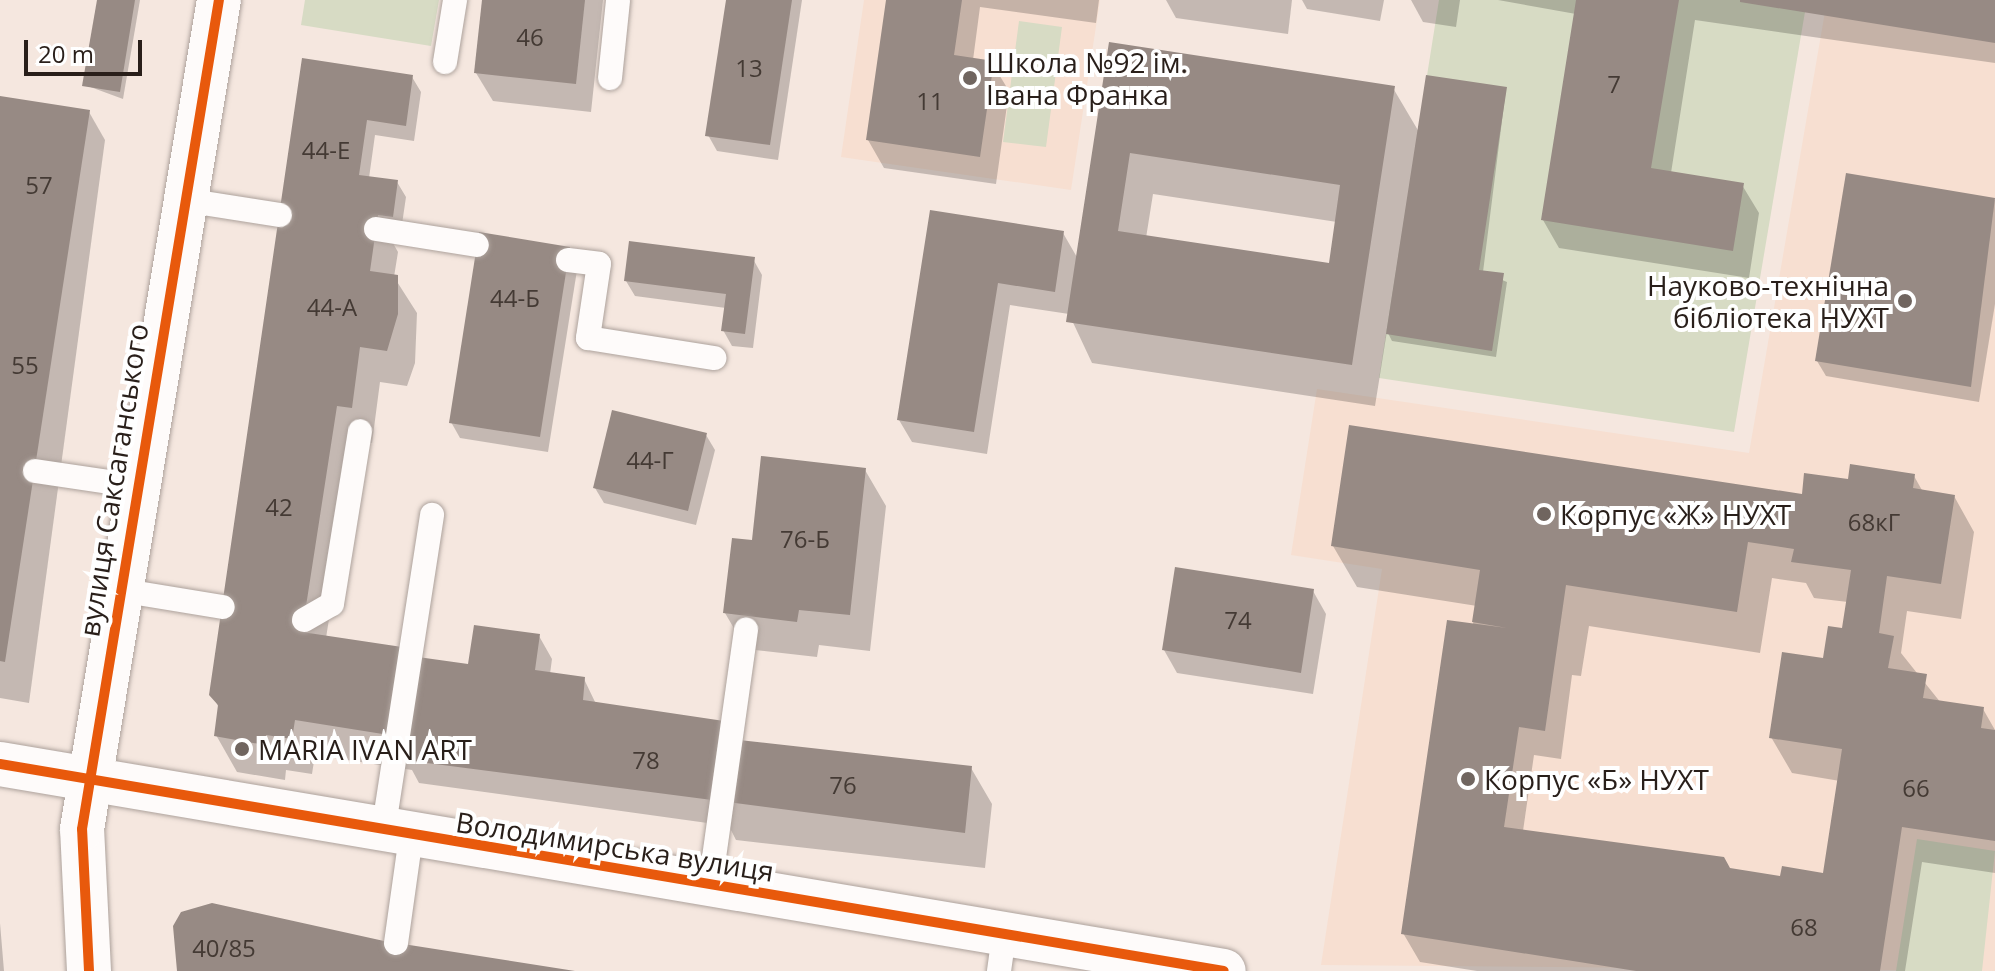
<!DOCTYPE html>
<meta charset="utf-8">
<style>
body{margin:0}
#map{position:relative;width:1995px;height:971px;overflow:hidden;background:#f5e7df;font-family:"Open Sans",sans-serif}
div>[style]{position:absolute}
.built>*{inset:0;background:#f7dfd1}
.green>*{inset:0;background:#d7dbc4}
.shadow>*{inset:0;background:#0003}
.building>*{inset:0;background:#978a84}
.roads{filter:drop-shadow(0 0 2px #ada29c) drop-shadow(0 0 2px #ada29c)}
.service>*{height:24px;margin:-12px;padding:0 12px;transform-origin:12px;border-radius:12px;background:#fefbfa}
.tertiary>*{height:44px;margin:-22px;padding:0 22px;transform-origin:22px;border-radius:22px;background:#fefbfa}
.primary>*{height:44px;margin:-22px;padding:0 22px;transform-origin:22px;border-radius:22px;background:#fefbfa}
.cycleway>*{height:10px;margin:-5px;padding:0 5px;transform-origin:5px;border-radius:5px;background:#e8590c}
.dots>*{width:22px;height:22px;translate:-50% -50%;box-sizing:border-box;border:4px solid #fff;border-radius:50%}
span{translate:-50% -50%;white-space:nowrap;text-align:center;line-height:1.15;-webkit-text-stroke:8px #fff;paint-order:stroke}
.number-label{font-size:24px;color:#443a34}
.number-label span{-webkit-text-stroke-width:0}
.poi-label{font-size:28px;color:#291f1a}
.left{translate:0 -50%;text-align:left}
.right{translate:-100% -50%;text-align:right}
.street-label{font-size:28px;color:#291f1a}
.scale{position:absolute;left:24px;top:40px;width:118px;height:36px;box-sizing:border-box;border:4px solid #291f1a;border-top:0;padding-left:10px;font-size:24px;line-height:28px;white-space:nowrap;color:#291f1a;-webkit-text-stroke:6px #fff;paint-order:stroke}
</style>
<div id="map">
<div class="built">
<i style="clip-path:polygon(864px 0,1100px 0,1071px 190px,841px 157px)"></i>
<i style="clip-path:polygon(1827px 0,1995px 0,1995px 971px,1321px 965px,1382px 569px,1291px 555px,1317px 389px,1749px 453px)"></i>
</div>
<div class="green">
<i style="clip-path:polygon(305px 0,439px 0,431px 46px,301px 25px)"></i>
<i style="clip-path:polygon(1439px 0,1807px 0,1734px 432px,1379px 378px)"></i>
<i style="clip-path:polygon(1019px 21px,1062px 27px,1046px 147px,1003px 142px)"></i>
<i style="clip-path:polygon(1917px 839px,1995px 851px,1982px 971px,1896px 971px)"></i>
</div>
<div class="shadow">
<i style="clip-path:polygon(99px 0,140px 0,123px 99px,85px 85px)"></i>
<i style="clip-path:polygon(484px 0,603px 0,591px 112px,493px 101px,476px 73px)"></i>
<i style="clip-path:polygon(728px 0,802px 0,778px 160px,717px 151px,708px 135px)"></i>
<i style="clip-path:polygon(888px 0,1099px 0,1096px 23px,980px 7px,973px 60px,992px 63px,1009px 91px,996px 184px,884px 168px,868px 140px)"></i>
<i style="clip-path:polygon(1166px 0,1292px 0,1288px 34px,1176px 18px)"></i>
<i style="clip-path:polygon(1302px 0,1384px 0,1380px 21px,1307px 9px)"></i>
<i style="clip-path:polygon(1411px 0,1460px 0,1456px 27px,1423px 22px)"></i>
<i style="clip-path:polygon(1498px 0,1995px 0,1995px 63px,1695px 20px,1671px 173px,1742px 185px,1759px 213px,1749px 278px,1559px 248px,1543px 220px,1576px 14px)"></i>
<i style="clip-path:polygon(evenodd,1110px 44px,1393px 88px,1419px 132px,1506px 89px,1483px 272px,1507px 282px,1496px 357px,1392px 341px,1387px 331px,1375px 406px,1092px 363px,1069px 314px,1010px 305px,987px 454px,912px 442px,899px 420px,932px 212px,1063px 233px,1078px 259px,1110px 44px,1153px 194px,1337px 222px,1330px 266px,1146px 238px,1153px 194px)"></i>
<i style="clip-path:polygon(304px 61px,412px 77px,421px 92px,414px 141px,375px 135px,369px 178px,397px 182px,406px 197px,401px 231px,385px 229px,398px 252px,394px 277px,417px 313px,415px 363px,407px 386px,380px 382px,372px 443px,357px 441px,326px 638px,418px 677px,470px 666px,539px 636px,552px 659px,550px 674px,584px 679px,596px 704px,734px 741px,971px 768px,992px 804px,985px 868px,736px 840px,729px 826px,419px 783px,412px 770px,315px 755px,312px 774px,286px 770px,285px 780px,237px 772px,216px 735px,219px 708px,212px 694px)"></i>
<i style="clip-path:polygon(0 98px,89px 112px,105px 140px,29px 703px,0 698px)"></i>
<i style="clip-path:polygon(1848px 175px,1995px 200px,1995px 304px,1979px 402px,1826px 376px,1817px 361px)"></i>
<i style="clip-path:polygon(481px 235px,578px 264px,548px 452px,460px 438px,451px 422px)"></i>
<i style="clip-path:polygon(753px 259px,762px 275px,753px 348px,732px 346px,723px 330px,726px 308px,635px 296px,626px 281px)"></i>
<i style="clip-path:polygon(706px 435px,715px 450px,696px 525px,604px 503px,595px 488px)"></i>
<i style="clip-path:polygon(865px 470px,886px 506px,870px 651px,819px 645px,817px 657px,746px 649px,725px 613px,754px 543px)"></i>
<i style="clip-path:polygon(evenodd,1914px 476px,1923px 492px,1954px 496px,1974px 532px,1961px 619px,1907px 611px,1901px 653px,1941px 703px,1983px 709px,1995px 730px,1995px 873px,1922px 862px,1905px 971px,1477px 971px,1420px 962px,1403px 933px,1477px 606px,1357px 587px,1333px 546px,1804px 496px,1850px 482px,1914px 476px,1772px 578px,1806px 583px,1814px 598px,1848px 602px,1844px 630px,1771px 737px,1792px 773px,1840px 781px,1825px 875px,1781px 878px,1730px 870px,1723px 859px,1523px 831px,1534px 755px,1561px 759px,1572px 675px,1581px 676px,1589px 626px,1760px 653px,1772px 578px)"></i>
<i style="clip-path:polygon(1313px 591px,1326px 614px,1313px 694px,1177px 673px,1164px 650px)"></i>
<i style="clip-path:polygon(0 923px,4px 971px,0 971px)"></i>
</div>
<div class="building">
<i style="clip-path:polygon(97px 0,135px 0,120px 92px,82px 86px)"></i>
<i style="clip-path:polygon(482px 0,585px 0,576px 84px,474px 73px)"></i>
<i style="clip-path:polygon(726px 0,792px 0,770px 145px,705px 136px)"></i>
<i style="clip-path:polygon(886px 0,962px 0,954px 55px,994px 61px,980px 157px,866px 140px)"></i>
<i style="clip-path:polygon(1576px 0,1679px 0,1651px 168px,1744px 183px,1733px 251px,1541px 220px)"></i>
<i style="clip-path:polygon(1740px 0,1995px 0,1995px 43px,1740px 2px)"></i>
<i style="clip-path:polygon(evenodd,1109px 42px,1395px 86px,1352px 365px,1066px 322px,1109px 42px,1130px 153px,1340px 185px,1329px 263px,1118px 231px,1130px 153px)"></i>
<i style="clip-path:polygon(302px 58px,413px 75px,406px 126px,367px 120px,359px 175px,398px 180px,393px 217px,378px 215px,370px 271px,398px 275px,398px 314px,387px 351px,360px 347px,352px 408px,337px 406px,302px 632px,402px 647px,389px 735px,295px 720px,292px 739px,266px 735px,265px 745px,214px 736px,218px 705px,209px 695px)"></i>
<i style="clip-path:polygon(1426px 75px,1507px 87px,1479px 270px,1504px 273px,1492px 351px,1386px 334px)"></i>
<i style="clip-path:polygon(0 96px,90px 110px,5px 662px,0 661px)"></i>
<i style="clip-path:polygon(1846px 173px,1995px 198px,1971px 387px,1815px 361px)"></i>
<i style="clip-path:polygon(930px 210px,1064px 231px,1055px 292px,998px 283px,974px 432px,897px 420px)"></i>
<i style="clip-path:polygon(479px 232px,570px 247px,540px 437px,449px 423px)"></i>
<i style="clip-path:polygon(629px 241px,755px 257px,745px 334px,721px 331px,726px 294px,624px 281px)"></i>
<i style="clip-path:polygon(612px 410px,707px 433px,688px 511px,593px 488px)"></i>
<i style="clip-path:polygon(evenodd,1349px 425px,1802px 494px,1804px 473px,1848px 479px,1850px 464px,1915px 474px,1913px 488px,1955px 495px,1941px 584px,1887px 576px,1879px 633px,1894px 636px,1888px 668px,1927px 674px,1923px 698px,1984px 707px,1981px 728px,1995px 730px,1995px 841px,1902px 827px,1880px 971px,1636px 971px,1401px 934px,1447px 620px,1507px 628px,1472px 622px,1480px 570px,1331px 546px,1349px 425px,1748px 542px,1794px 549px,1791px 562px,1851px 570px,1842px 628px,1828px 626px,1823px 658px,1782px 652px,1769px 738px,1842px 749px,1823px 873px,1782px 866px,1780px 876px,1730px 868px,1724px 857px,1504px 827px,1519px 727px,1545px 731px,1566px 585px,1737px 612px,1748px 542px)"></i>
<i style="clip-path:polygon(761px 456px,866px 468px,850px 615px,799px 610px,797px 622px,723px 613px,732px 538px,752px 540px)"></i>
<i style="clip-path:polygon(1175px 567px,1314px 589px,1301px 673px,1162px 650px)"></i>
<i style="clip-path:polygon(474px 625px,540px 634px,535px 670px,585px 677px,583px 700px,724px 721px,721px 738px,972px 766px,965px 833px,404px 760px,418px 657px,468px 664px)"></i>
<i style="clip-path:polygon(212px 903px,384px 941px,575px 971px,177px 971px,173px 926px,181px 912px)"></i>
</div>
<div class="roads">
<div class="service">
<i style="left:445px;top:62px;width:63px;rotate:-80.8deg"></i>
<i style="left:610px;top:78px;width:78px;rotate:-84.1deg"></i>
<i style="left:184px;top:200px;width:97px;rotate:8.9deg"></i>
<i style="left:376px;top:229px;width:102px;rotate:9deg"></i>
<i style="left:568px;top:260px;width:31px;rotate:7deg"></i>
<i style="left:599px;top:264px;width:75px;rotate:98.5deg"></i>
<i style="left:588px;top:338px;width:128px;rotate:9deg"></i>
<i style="left:35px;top:471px;width:103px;rotate:8.4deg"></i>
<i style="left:119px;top:590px;width:105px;rotate:9.3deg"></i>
<i style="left:304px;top:620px;width:32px;rotate:-30deg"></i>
<i style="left:332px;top:604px;width:175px;rotate:-80.8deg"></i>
<i style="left:383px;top:832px;width:321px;rotate:-81.2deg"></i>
<i style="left:710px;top:886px;width:259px;rotate:-82deg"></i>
<i style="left:396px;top:943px;width:108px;rotate:-82deg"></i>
<i style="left:999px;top:971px;width:36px;rotate:-82deg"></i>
</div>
<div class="tertiary">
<i style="left:0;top:764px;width:1241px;rotate:9.6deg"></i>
</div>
<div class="primary">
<i style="left:89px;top:971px;width:142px;rotate:-92.8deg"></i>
<i style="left:82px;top:829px;width:840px;rotate:-80.62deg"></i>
</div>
</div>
<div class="cycleway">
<i style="left:0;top:764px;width:1241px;rotate:9.6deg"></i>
<i style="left:89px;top:971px;width:142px;rotate:-92.8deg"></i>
<i style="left:82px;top:829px;width:840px;rotate:-80.62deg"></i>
</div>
<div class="dots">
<i style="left:970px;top:78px;background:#70655f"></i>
<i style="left:1905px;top:301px;background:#70655f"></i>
<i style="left:1544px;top:514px;background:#70655f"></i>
<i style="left:242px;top:749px;background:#70655f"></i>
<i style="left:1468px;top:779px;background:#70655f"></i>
</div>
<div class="number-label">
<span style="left:530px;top:37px">46</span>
<span style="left:749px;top:68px">13</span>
<span style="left:1614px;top:84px">7</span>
<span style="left:930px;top:101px">11</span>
<span style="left:326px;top:150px">44-Е</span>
<span style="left:39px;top:185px">57</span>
<span style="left:515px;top:298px">44-Б</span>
<span style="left:332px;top:307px">44-А</span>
<span style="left:25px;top:365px">55</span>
<span style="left:650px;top:460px">44-Г</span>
<span style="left:279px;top:507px">42</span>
<span style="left:1874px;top:522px">68кГ</span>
<span style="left:805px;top:539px">76-Б</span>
<span style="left:1238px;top:620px">74</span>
<span style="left:646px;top:760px">78</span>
<span style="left:843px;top:785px">76</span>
<span style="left:1916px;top:788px">66</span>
<span style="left:1804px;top:927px">68</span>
<span style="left:224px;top:948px">40/85</span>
</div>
<div class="poi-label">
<span class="left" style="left:986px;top:78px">Школа №92 ім.<br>Івана Франка</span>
<span class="right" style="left:1889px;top:301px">Науково-технічна<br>бібліотека НУХТ</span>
<span class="left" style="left:1560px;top:514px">Корпус «Ж» НУХТ</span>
<span class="left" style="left:258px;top:749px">MARIA IVAN ART</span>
<span class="left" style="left:1484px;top:779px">Корпус «Б» НУХТ</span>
</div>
<div class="street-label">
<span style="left:113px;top:480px;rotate:-81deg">вулиця Саксаганського</span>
<span style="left:615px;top:846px;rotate:9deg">Володимирська вулиця</span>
</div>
<div class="scale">20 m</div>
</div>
